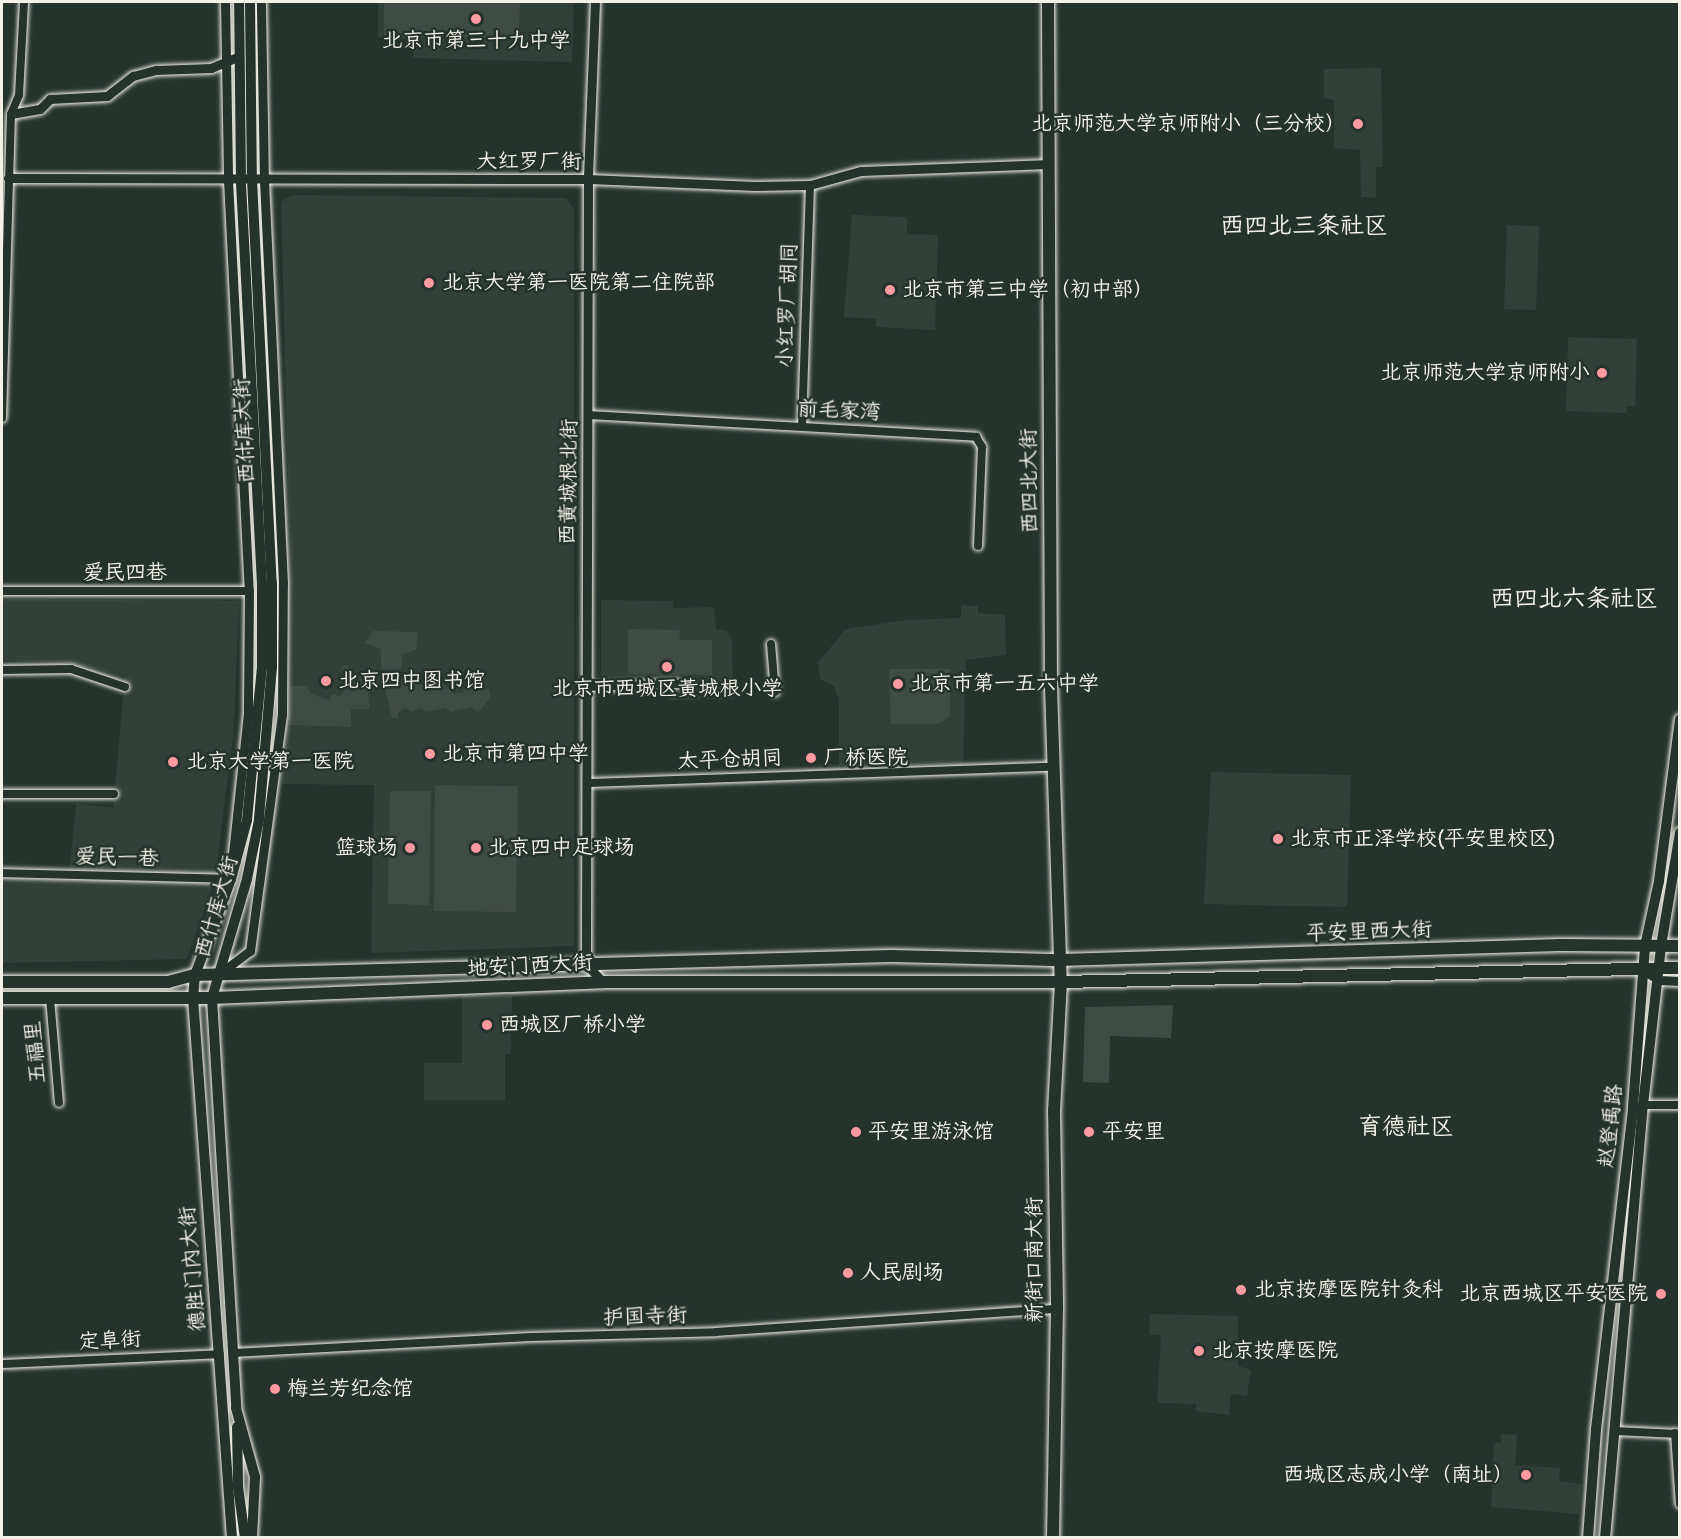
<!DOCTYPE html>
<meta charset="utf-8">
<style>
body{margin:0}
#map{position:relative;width:1681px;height:1539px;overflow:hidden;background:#26332d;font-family:Pangolin,"LXGW WenKai TC",sans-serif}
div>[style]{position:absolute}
.built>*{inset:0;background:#333f39}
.green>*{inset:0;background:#414b45}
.roads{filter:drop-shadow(0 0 2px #f4f1e8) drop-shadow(0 0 2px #f4f1e8)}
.minor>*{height:8px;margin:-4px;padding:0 4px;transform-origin:4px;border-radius:4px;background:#26332d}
.tertiary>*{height:9px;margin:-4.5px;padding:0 4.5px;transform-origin:4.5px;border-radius:4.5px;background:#26332d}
.secondary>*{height:10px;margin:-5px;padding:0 5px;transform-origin:5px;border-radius:5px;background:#26332d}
.primary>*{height:12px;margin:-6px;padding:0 6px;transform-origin:6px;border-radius:6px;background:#26332d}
.dots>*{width:16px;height:16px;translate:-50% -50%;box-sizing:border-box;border:3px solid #26332d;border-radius:50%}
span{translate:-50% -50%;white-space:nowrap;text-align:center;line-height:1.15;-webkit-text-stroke:5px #26332d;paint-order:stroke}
.poi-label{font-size:21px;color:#f4f1e8}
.right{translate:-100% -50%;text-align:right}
.left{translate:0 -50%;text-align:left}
.street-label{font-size:21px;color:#f4f1e8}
.quarter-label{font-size:24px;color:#f4f1e8}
.frame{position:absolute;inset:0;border:3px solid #f4f1e8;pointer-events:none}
</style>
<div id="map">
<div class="built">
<i style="clip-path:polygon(378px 2px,574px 2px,572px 62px,413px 58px,414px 40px,378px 37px)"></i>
<i style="clip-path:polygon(1381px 68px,1383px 167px,1376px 167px,1376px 198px,1361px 197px,1360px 150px,1334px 148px,1334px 100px,1324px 98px,1324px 69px)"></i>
<i style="clip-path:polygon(292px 195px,566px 198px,574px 209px,574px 946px,371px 953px,374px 785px,282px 784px,289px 725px,291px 595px,281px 202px)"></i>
<i style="clip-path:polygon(852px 215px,907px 217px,907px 234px,938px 235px,935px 330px,876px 327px,876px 319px,844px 317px)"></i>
<i style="clip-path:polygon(1507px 225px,1539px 226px,1536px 310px,1504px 309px)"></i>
<i style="clip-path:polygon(1568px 337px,1637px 339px,1635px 407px,1627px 406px,1627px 413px,1566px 411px)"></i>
<i style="clip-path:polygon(2px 599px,239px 601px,234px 730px,215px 879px,187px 959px,2px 963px,2px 873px,69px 875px,76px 803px,113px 808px,125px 676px,64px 662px,2px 660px)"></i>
<i style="clip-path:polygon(601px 600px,673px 601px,673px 608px,714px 607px,716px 629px,726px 630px,732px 640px,733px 699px,669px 700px,669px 693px,601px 695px)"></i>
<i style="clip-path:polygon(961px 605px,978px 606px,978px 613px,1005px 615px,1006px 655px,966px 660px,963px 764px,839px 766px,839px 700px,834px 686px,820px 679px,818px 662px,846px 629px,906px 620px,961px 618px)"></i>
<i style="clip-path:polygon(1211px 772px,1351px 775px,1347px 907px,1204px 904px)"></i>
<i style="clip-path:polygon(462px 996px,512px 996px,511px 1054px,505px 1054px,505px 1100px,424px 1100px,424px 1063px,462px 1063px)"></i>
<i style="clip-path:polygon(1150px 1314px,1238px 1316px,1238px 1366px,1251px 1370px,1247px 1396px,1231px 1394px,1229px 1415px,1196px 1411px,1196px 1404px,1157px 1403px,1161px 1335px,1149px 1335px)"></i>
<i style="clip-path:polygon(1501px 1434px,1517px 1435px,1515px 1465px,1560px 1468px,1559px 1481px,1582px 1484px,1579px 1514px,1491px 1507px,1494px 1443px,1501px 1443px)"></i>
</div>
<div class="green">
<i style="clip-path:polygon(384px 2px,520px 2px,519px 37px,384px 37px)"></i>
<i style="clip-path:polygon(628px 629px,679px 630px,680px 640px,712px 640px,712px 675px,628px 674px)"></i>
<i style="clip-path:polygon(373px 631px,418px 632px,416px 650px,403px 654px,401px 669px,381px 669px,381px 649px,364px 643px)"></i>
<i style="clip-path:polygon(347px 665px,367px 686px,370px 709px,351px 709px,351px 727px,289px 725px,290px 686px,307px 686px,311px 694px,330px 700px,332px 694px,340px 696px,345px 690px,341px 667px)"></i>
<i style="clip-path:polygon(889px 669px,950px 669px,950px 716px,938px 724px,891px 724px)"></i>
<i style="clip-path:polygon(381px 672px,397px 673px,414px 685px,444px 684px,454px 693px,464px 692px,465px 687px,489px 689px,491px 697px,478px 712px,472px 707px,451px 712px,445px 708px,427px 712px,419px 708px,413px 712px,405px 708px,398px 713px,398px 718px,392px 718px)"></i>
<i style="clip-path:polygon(435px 785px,518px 786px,516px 912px,434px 911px)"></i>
<i style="clip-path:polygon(390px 791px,431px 791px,429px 905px,388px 904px)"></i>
<i style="clip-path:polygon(1173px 1005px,1171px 1038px,1110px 1036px,1109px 1083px,1083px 1082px,1085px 1007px)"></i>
</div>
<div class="roads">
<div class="minor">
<i style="left:588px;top:415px;width:389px;rotate:3.2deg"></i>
<i style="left:976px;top:437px;width:12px;rotate:59deg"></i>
<i style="left:982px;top:447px;width:99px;rotate:92.3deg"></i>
<i style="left:2px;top:418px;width:304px;rotate:-88.3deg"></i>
<i style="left:11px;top:114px;width:21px;rotate:-67deg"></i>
<i style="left:19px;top:95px;width:93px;rotate:-86.9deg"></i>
<i style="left:802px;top:427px;width:242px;rotate:-88.1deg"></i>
<i style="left:2px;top:591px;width:247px"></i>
<i style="left:771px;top:644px;width:48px;rotate:85.2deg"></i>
<i style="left:2px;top:670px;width:69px;rotate:-0.8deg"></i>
<i style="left:71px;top:669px;width:57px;rotate:18.4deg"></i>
<i style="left:587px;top:687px;width:91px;rotate:-1.9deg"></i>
<i style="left:587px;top:783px;width:466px;rotate:-2deg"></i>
<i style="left:2px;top:794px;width:112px"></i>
<i style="left:2px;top:873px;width:229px;rotate:1.5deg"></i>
<i style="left:50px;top:998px;width:105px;rotate:85.1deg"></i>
<i style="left:1643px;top:1105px;width:37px"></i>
<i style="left:233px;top:1353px;width:298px;rotate:-3.1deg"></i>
<i style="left:531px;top:1337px;width:185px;rotate:-1.5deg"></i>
<i style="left:716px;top:1332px;width:342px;rotate:-3.9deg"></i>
<i style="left:2px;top:1364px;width:218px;rotate:-2.6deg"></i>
<i style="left:1615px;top:1431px;width:63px;rotate:2.7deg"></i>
<i style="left:1675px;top:1433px;width:71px;rotate:86deg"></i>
</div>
<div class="tertiary">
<i style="left:225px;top:2px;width:178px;rotate:89deg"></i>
<i style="left:228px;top:180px;width:412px;rotate:87.1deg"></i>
<i style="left:249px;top:591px;width:122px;rotate:90.5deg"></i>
<i style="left:248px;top:713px;width:150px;rotate:96.1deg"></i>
<i style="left:595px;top:2px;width:177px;rotate:92.3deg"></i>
<i style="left:588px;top:179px;width:785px;rotate:90.15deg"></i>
<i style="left:586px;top:964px;width:25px;rotate:47deg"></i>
<i style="left:11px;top:114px;width:29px;rotate:-10deg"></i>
<i style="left:40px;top:109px;width:14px;rotate:-45deg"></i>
<i style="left:50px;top:99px;width:57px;rotate:-3deg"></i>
<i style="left:107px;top:96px;width:33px;rotate:-38deg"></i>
<i style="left:133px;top:76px;width:24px;rotate:-15deg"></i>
<i style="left:156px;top:70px;width:55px;rotate:-2.1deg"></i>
<i style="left:211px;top:68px;width:30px;rotate:-23deg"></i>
<i style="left:8px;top:178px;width:580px;rotate:0.1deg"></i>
<i style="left:588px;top:179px;width:167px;rotate:2.4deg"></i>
<i style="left:755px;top:186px;width:55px;rotate:-1deg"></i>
<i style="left:810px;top:185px;width:53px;rotate:-15.4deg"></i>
<i style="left:861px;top:171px;width:188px;rotate:-2.1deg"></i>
<i style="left:1643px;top:970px;width:19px;rotate:32deg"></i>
<i style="left:1659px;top:980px;width:21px;rotate:3deg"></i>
<i style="left:219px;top:974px;width:39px;rotate:-37deg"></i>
<i style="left:250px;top:951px;width:238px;rotate:-82.3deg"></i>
<i style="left:282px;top:715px;width:132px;rotate:-89.6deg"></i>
<i style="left:283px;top:583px;width:403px;rotate:-92.7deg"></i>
<i style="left:264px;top:180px;width:178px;rotate:-91deg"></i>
</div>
<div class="secondary">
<i style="left:250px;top:2px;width:178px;rotate:89.4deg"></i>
<i style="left:252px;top:180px;width:403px;rotate:87.2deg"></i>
<i style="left:272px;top:583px;width:84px;rotate:90deg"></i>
<i style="left:272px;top:667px;width:154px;rotate:94.9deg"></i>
<i style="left:259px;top:820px;width:60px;rotate:101.5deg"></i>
<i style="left:247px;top:879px;width:124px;rotate:106.4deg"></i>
<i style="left:212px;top:998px;width:411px;rotate:86.6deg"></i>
<i style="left:236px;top:1408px;width:72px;rotate:74.6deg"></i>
<i style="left:255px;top:1477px;width:61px;rotate:92.8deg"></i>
<i style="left:237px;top:1427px;width:60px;rotate:89deg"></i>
<i style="left:238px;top:1487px;width:51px;rotate:82.2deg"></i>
<i style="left:232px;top:1538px;width:541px;rotate:-94.13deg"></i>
<i style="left:193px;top:998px;width:23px;rotate:-85deg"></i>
<i style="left:195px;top:975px;width:103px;rotate:-69.4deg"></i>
<i style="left:231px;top:879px;width:61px;rotate:-74.8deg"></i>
<i style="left:247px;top:820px;width:154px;rotate:-84.4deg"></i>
<i style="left:262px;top:667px;width:83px;rotate:-90deg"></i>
<i style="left:262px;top:584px;width:405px;rotate:-93deg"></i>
<i style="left:241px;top:180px;width:178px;rotate:-90.6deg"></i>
<i style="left:1588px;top:1538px;width:109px;rotate:-85.8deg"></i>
<i style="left:1596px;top:1429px;width:324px;rotate:-83.4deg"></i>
<i style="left:1633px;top:1107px;width:161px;rotate:-85.7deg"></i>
<i style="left:1645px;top:946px;width:66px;rotate:-77.8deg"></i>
<i style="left:1659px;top:881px;width:163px;rotate:-82.6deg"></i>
<i style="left:1605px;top:1538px;width:435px;rotate:-85deg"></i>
<i style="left:1643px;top:1105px;width:160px;rotate:-83.5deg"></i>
<i style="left:1661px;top:946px;width:115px;rotate:-80.5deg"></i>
</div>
<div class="primary">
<i style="left:1048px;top:2px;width:685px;rotate:89.75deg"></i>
<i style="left:1051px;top:687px;width:295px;rotate:88.1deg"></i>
<i style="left:1061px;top:982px;width:128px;rotate:93.1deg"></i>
<i style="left:1054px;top:1110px;width:199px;rotate:89.1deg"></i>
<i style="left:1057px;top:1309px;width:229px;rotate:91deg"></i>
<i style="left:2px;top:982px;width:166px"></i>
<i style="left:168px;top:982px;width:28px;rotate:-15deg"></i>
<i style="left:195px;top:975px;width:696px;rotate:-1.56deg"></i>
<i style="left:891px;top:956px;width:169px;rotate:1.4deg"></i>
<i style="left:1060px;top:960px;width:500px;rotate:-1.72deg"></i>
<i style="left:1560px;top:945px;width:120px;rotate:0.5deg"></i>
<i style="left:2px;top:998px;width:210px"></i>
<i style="left:212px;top:998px;width:391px;rotate:-2.3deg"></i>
<i style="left:603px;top:982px;width:458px"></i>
<i style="left:1061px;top:982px;width:619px;rotate:-1.3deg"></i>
</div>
</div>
<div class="dots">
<i style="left:476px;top:19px;background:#ff9aa2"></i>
<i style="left:1358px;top:124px;background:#ff9aa2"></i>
<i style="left:429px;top:283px;background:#ff9aa2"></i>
<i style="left:890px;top:290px;background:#ff9aa2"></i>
<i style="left:1602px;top:373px;background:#ff9aa2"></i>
<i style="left:667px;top:667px;background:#ff9aa2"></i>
<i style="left:326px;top:681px;background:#ff9aa2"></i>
<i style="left:898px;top:684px;background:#ff9aa2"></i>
<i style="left:430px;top:754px;background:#ff9aa2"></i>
<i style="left:811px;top:758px;background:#ff9aa2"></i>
<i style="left:173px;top:762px;background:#ff9aa2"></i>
<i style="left:1278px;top:839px;background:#ff9aa2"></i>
<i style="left:410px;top:848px;background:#ff9aa2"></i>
<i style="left:476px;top:848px;background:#ff9aa2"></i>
<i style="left:487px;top:1025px;background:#ff9aa2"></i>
<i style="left:856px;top:1132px;background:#ff9aa2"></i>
<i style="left:1089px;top:1132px;background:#ff9aa2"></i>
<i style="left:848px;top:1273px;background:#ff9aa2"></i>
<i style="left:1241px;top:1290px;background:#ff9aa2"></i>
<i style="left:1661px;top:1294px;background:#ff9aa2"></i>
<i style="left:1199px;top:1351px;background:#ff9aa2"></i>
<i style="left:275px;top:1389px;background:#ff9aa2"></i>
<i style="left:1526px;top:1475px;background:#ff9aa2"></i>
</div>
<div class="poi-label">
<span style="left:476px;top:41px">北京市第三十九中学</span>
<span class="right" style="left:1346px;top:124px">北京师范大学京师附小（三分校）</span>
<span class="left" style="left:442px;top:283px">北京大学第一医院第二住院部</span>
<span class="left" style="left:902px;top:290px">北京市第三中学（初中部）</span>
<span class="right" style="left:1590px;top:373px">北京师范大学京师附小</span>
<span class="left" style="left:338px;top:681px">北京四中图书馆</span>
<span class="left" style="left:910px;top:684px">北京市第一五六中学</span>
<span style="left:667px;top:689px">北京市西城区黄城根小学</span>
<span class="left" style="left:442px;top:754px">北京市第四中学</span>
<span class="left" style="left:824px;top:758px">厂桥医院</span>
<span class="left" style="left:186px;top:762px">北京大学第一医院</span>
<span class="left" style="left:1290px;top:839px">北京市正泽学校(平安里校区)</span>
<span class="right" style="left:398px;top:848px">篮球场</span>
<span class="left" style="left:488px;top:848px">北京四中足球场</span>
<span class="left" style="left:499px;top:1025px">西城区厂桥小学</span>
<span class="left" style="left:868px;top:1132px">平安里游泳馆</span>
<span class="left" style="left:1102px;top:1132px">平安里</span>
<span class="left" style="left:860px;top:1273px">人民剧场</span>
<span class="left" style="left:1254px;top:1290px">北京按摩医院针灸科</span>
<span class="right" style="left:1648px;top:1294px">北京西城区平安医院</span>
<span class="left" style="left:1212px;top:1351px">北京按摩医院</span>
<span class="left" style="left:287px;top:1389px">梅兰芳纪念馆</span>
<span class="right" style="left:1514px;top:1475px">西城区志成小学（南址）</span>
</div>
<div class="street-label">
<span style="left:529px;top:162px">大红罗厂街</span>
<span style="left:788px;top:305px;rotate:-88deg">小红罗厂胡同</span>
<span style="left:839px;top:411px;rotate:3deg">前毛家湾</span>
<span style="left:245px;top:431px;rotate:-93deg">西什库大街</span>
<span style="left:1030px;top:481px;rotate:-91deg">西四北大街</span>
<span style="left:569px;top:482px;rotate:-89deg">西黄城根北街</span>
<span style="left:125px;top:573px">爱民四巷</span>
<span style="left:730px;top:760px;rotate:-2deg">太平仓胡同</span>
<span style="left:117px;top:858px;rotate:2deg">爱民一巷</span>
<span style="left:217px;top:907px;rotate:-74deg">西什库大街</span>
<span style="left:1369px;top:932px;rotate:-2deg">平安里西大街</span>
<span style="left:530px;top:966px;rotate:-3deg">地安门西大街</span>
<span style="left:36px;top:1052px;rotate:-95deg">五福里</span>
<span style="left:1611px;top:1126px;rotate:-84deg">赵登禹路</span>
<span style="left:1035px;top:1260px;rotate:-90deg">新街口南大街</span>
<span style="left:193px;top:1269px;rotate:-95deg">德胜门内大街</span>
<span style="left:645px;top:1317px;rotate:-2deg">护国寺街</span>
<span style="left:110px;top:1341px;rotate:-3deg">定阜街</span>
</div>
<div class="quarter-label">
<span style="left:1304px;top:226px">西四北三条社区</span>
<span style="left:1574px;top:599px">西四北六条社区</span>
<span style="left:1406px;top:1127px">育德社区</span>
</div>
<div class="frame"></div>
</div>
